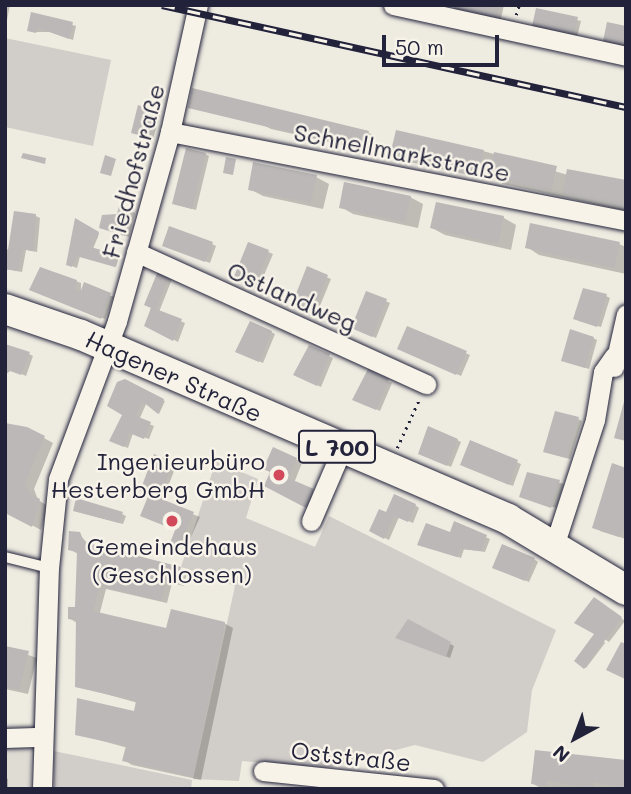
<!DOCTYPE html>
<meta charset="utf-8">
<style>
body{margin:0}
#map{position:relative;width:631px;height:794px;overflow:hidden;background:#eeebe1;font-family:Mali,sans-serif}
div>[style]{position:absolute}
.built>*{inset:0;background:#dfdcd4}
.green>*{inset:0;background:#d1cdc9}
.shadow>*{inset:0;background:#0003}
.building>*{inset:0;background:#bbb8b7}
.path>*{height:2.5px;margin-top:-1.25px;transform-origin:0;background:repeating-linear-gradient(90deg,#22223b 0 2px,transparent 0 7px)}
.roads{filter:drop-shadow(0 0 2px #22223b) drop-shadow(0 0 2px #22223b)}
.service>*{height:10px;margin:-5px;padding:0 5px;transform-origin:5px;border-radius:5px;background:#f7f3e8}
.minor>*{height:19px;margin:-9.5px;padding:0 9.5px;transform-origin:9.5px;border-radius:9.5px;background:#f7f3e8}
.primary>*{height:30px;margin:-15px;padding:0 15px;transform-origin:15px;border-radius:15px;background:#f7f3e8}
.rail>*{height:7px;margin-top:-3.5px;transform-origin:0;background:repeating-linear-gradient(90deg,#f7f3e8 0 13px,#22223b 0 26px);box-sizing:border-box;border-block:2px solid #22223b}
.dots>*{width:19px;height:19px;translate:-50% -50%;box-sizing:border-box;border:4px solid #f7f3e8;border-radius:50%}
span{translate:-50% -50%;white-space:nowrap;text-align:center;line-height:1.15;-webkit-text-stroke:5px #f7f3e8;paint-order:stroke}
.shield-label span{padding:2px 5px;background:#f7f3e8;border:2px solid;border-radius:5px;-webkit-text-stroke-width:0}
.shield-label{font-size:23px;color:#22223b;font-weight:700}
.street-label{font-size:24px;color:#22223b}
.poi-label{font-size:24px;color:#22223b}
.right{translate:-100% -50%;text-align:right}
.frame{position:absolute;inset:0;border:7px solid #22223b;pointer-events:none}
.north{position:absolute;left:540px;top:703px;width:70px;height:70px;-webkit-text-stroke:5px #f7f3e8;paint-order:stroke;rotate:221deg;font-size:19px;font-weight:700;line-height:28px;text-align:center;color:#22223b}
.north::after{content:'';display:block;margin:auto;width:24px;height:32px;background:#22223b;clip-path:polygon(50% 0,100% 100%,50% 72%,0 100%)}
.scale{position:absolute;left:382px;top:35px;width:117px;height:32px;box-sizing:border-box;border:4px solid #22223b;border-top:0;padding-left:9px;font-size:21px;line-height:24px;white-space:nowrap;color:#22223b;-webkit-text-stroke:5px #f7f3e8;paint-order:stroke}
</style>
<div id="map">
<div class="built">
<i style="clip-path:polygon(5px 744px,27px 744px,31px 751px,31px 789px,5px 789px)"></i>
</div>
<div class="green">
<i style="clip-path:polygon(5px 38px,111px 60px,93px 146px,5px 127px)"></i>
<i style="clip-path:polygon(216px 461px,258px 479px,246px 518px,315px 547px,329px 516px,556px 630px,532px 690px,527px 732px,483px 762px,415px 745px,327px 768px,242px 761px,239px 781px,193px 779px,235px 586px,181px 567px)"></i>
<i style="clip-path:polygon(54px 751px,192px 780px,191px 789px,54px 789px)"></i>
</div>
<div class="shadow">
<i style="clip-path:polygon(5px 5px,10px 5px,5px 30px)"></i>
<i style="clip-path:polygon(457px 5px,504px 5px,500px 23px)"></i>
<i style="clip-path:polygon(538px 10px,581px 21px,576px 41px)"></i>
<i style="clip-path:polygon(33px 14px,76px 26px,73px 40px,51px 32px,33px 32px)"></i>
<i style="clip-path:polygon(193px 90px,369px 133px,373px 135px,369px 151px,271px 129px)"></i>
<i style="clip-path:polygon(157px 112px,160px 115px,153px 139px,137px 134px)"></i>
<i style="clip-path:polygon(483px 151px,568px 175px,626px 182px,626px 211px,503px 184px,492px 177px,491px 180px,405px 161px,392px 154px)"></i>
<i style="clip-path:polygon(205px 154px,209px 156px,196px 210px,178px 205px)"></i>
<i style="clip-path:polygon(316px 177px,329px 184px,323px 209px,263px 196px,250px 189px)"></i>
<i style="clip-path:polygon(410px 197px,423px 204px,418px 228px,353px 214px,341px 207px)"></i>
<i style="clip-path:polygon(437px 204px,504px 218px,516px 225px,511px 250px,445px 235px,432px 228px)"></i>
<i style="clip-path:polygon(131px 210px,135px 213px,129px 237px,105px 229px)"></i>
<i style="clip-path:polygon(36px 216px,40px 218px,37px 252px,26px 250px,22px 272px,5px 269px,5px 249px,13px 250px)"></i>
<i style="clip-path:polygon(77px 221px,99px 234px,93px 249px,119px 257px,116px 267px,80px 256px,77px 268px,72px 266px)"></i>
<i style="clip-path:polygon(212px 244px,216px 246px,210px 263px,168px 247px)"></i>
<i style="clip-path:polygon(249px 244px,273px 254px,258px 289px,239px 281px)"></i>
<i style="clip-path:polygon(619px 244px,626px 247px,626px 274px,539px 255px,527px 247px)"></i>
<i style="clip-path:polygon(41px 268px,81px 283px,81px 295px,114px 296px,105px 319px,35px 292px)"></i>
<i style="clip-path:polygon(308px 269px,331px 279px,317px 313px,298px 305px)"></i>
<i style="clip-path:polygon(159px 273px,172px 279px,159px 312px,185px 323px,178px 342px,147px 325px)"></i>
<i style="clip-path:polygon(367px 293px,390px 303px,376px 338px,357px 330px)"></i>
<i style="clip-path:polygon(606px 296px,610px 298px,601px 327px,579px 321px)"></i>
<i style="clip-path:polygon(407px 329px,470px 355px,461px 376px,403px 350px)"></i>
<i style="clip-path:polygon(271px 332px,275px 334px,263px 363px,241px 353px)"></i>
<i style="clip-path:polygon(593px 338px,597px 340px,589px 369px,567px 362px)"></i>
<i style="clip-path:polygon(309px 347px,333px 358px,321px 387px,299px 377px)"></i>
<i style="clip-path:polygon(29px 354px,33px 356px,26px 376px,12px 370px,5px 374px)"></i>
<i style="clip-path:polygon(368px 372px,392px 383px,380px 411px,358px 401px)"></i>
<i style="clip-path:polygon(150px 395px,165px 401px,159px 414px,147px 402px,139px 420px,154px 426px,149px 439px,133px 433px,128px 448px,115px 443px,124px 414px)"></i>
<i style="clip-path:polygon(578px 419px,582px 421px,570px 459px,549px 453px)"></i>
<i style="clip-path:polygon(26px 428px,53px 443px,34px 489px,38px 500px,48px 506px,41px 530px,5px 511px)"></i>
<i style="clip-path:polygon(457px 440px,461px 442px,451px 467px,424px 455px)"></i>
<i style="clip-path:polygon(471px 443px,521px 464px,513px 486px,466px 467px)"></i>
<i style="clip-path:polygon(296px 459px,302px 463px,294px 483px,319px 495px,313px 510px,266px 485px)"></i>
<i style="clip-path:polygon(172px 464px,176px 466px,162px 502px,200px 517px,186px 548px,178px 546px,177px 530px,151px 494px)"></i>
<i style="clip-path:polygon(626px 469px,626px 539px,600px 531px)"></i>
<i style="clip-path:polygon(529px 475px,564px 484px,556px 508px,525px 498px)"></i>
<i style="clip-path:polygon(415px 505px,419px 508px,413px 523px,399px 517px,389px 540px,371px 531px,387px 515px)"></i>
<i style="clip-path:polygon(79px 512px,122px 514px,126px 516px,123px 524px)"></i>
<i style="clip-path:polygon(455px 524px,490px 539px,485px 552px,464px 549px,461px 558px,423px 546px,451px 535px)"></i>
<i style="clip-path:polygon(79px 534px,89px 545px,187px 573px,184px 586px,172px 583px,167px 603px,106px 589px,99px 616px,168px 630px,224px 623px,233px 628px,201px 780px,132px 765px,124px 760px,128px 748px,77px 734px,135px 713px,138px 703px,77px 686px,77px 623px,69px 618px,88px 613px,78px 554px,69px 549px)"></i>
<i style="clip-path:polygon(534px 559px,538px 562px,529px 582px,498px 569px)"></i>
<i style="clip-path:polygon(599px 601px,625px 621px,609px 642px,600px 636px,605px 643px,586px 668px,576px 661px,596px 634px)"></i>
<i style="clip-path:polygon(408px 621px,454px 646px,450px 658px,397px 637px)"></i>
<i style="clip-path:polygon(5px 647px,37px 658px,28px 694px,5px 689px)"></i>
<i style="clip-path:polygon(626px 761px,626px 789px,542px 789px,532px 783px)"></i>
<i style="clip-path:polygon(5px 778px,8px 779px,8px 789px,5px 789px)"></i>
</div>
<div class="building">
<i style="clip-path:polygon(455px 5px,500px 5px,496px 23px,453px 13px)"></i>
<i style="clip-path:polygon(536px 8px,578px 17px,572px 40px,531px 31px)"></i>
<i style="clip-path:polygon(31px 12px,73px 22px,69px 39px,38px 28px,36px 33px,27px 31px)"></i>
<i style="clip-path:polygon(607px 22px,626px 26px,626px 51px,602px 46px)"></i>
<i style="clip-path:polygon(192px 88px,369px 131px,365px 150px,188px 108px)"></i>
<i style="clip-path:polygon(138px 105px,157px 111px,149px 138px,131px 133px)"></i>
<i style="clip-path:polygon(396px 130px,484px 150px,478px 174px,390px 155px)"></i>
<i style="clip-path:polygon(186px 148px,206px 153px,192px 209px,172px 204px)"></i>
<i style="clip-path:polygon(494px 152px,557px 166px,551px 191px,489px 177px)"></i>
<i style="clip-path:polygon(23px 153px,46px 158px,45px 164px,21px 158px)"></i>
<i style="clip-path:polygon(105px 155px,116px 159px,111px 176px,100px 173px)"></i>
<i style="clip-path:polygon(226px 157px,236px 159px,233px 175px,223px 173px)"></i>
<i style="clip-path:polygon(253px 162px,317px 175px,311px 203px,248px 190px)"></i>
<i style="clip-path:polygon(567px 169px,626px 180px,623px 207px,562px 194px)"></i>
<i style="clip-path:polygon(344px 182px,411px 196px,405px 222px,339px 208px)"></i>
<i style="clip-path:polygon(436px 202px,504px 216px,498px 244px,430px 228px)"></i>
<i style="clip-path:polygon(119px 206px,131px 209px,125px 236px,99px 228px,102px 215px,117px 214px)"></i>
<i style="clip-path:polygon(14px 211px,36px 214px,33px 251px,22px 249px,18px 271px,5px 269px)"></i>
<i style="clip-path:polygon(75px 218px,99px 232px,97px 239px,85px 236px,95px 240px,93px 246px,80px 244px,119px 255px,115px 267px,76px 256px,72px 267px,66px 265px)"></i>
<i style="clip-path:polygon(530px 223px,620px 242px,614px 268px,525px 248px)"></i>
<i style="clip-path:polygon(169px 226px,213px 242px,205px 262px,162px 246px)"></i>
<i style="clip-path:polygon(248px 242px,269px 250px,254px 288px,233px 279px)"></i>
<i style="clip-path:polygon(307px 266px,328px 275px,313px 313px,292px 304px)"></i>
<i style="clip-path:polygon(40px 267px,77px 280px,75px 289px,80px 293px,84px 282px,111px 293px,101px 319px,29px 290px)"></i>
<i style="clip-path:polygon(158px 271px,169px 275px,156px 309px,182px 319px,173px 341px,144px 326px,151px 308px,144px 305px)"></i>
<i style="clip-path:polygon(583px 288px,607px 294px,597px 327px,573px 319px)"></i>
<i style="clip-path:polygon(366px 291px,387px 299px,372px 337px,351px 328px)"></i>
<i style="clip-path:polygon(250px 321px,272px 331px,259px 362px,235px 352px)"></i>
<i style="clip-path:polygon(407px 326px,467px 351px,456px 375px,397px 349px)"></i>
<i style="clip-path:polygon(570px 329px,594px 337px,585px 368px,561px 361px)"></i>
<i style="clip-path:polygon(5px 344px,30px 352px,21px 375px,10px 371px,5px 375px)"></i>
<i style="clip-path:polygon(309px 345px,330px 354px,317px 386px,293px 375px)"></i>
<i style="clip-path:polygon(368px 369px,389px 379px,376px 410px,352px 400px)"></i>
<i style="clip-path:polygon(125px 379px,164px 399px,158px 414px,142px 401px,136px 416px,151px 422px,144px 439px,129px 433px,124px 447px,109px 441px,122px 415px,107px 406px,117px 382px)"></i>
<i style="clip-path:polygon(625px 398px,626px 398px,626px 441px,614px 438px)"></i>
<i style="clip-path:polygon(555px 411px,579px 417px,566px 458px,543px 452px)"></i>
<i style="clip-path:polygon(5px 423px,27px 427px,45px 436px,25px 483px,30px 494px,40px 499px,32px 527px,5px 513px)"></i>
<i style="clip-path:polygon(428px 426px,458px 439px,447px 466px,418px 454px)"></i>
<i style="clip-path:polygon(470px 440px,518px 460px,509px 485px,460px 465px)"></i>
<i style="clip-path:polygon(273px 447px,297px 458px,288px 478px,314px 489px,306px 508px,264px 486px,270px 472px,263px 469px)"></i>
<i style="clip-path:polygon(154px 454px,173px 462px,159px 498px,194px 512px,179px 546px,170px 543px,175px 530px,140px 516px,149px 494px,140px 491px)"></i>
<i style="clip-path:polygon(612px 463px,626px 468px,626px 524px,619px 537px,592px 528px)"></i>
<i style="clip-path:polygon(527px 472px,560px 480px,551px 508px,519px 497px)"></i>
<i style="clip-path:polygon(394px 494px,416px 504px,408px 522px,394px 516px,384px 539px,369px 531px,379px 509px,386px 512px)"></i>
<i style="clip-path:polygon(76px 498px,123px 512px,119px 523px,73px 511px)"></i>
<i style="clip-path:polygon(454px 521px,487px 535px,481px 551px,460px 549px,457px 557px,417px 545px,426px 523px,450px 532px)"></i>
<i style="clip-path:polygon(69px 531px,80px 532px,84px 542px,181px 567px,178px 584px,166px 581px,161px 601px,100px 586px,93px 611px,166px 628px,171px 609px,225px 622px,193px 777px,122px 761px,126px 746px,75px 735px,77px 698px,134px 711px,136px 701px,75px 687px,76px 620px,68px 619px,68px 607px,75px 607px,77px 552px,68px 550px)"></i>
<i style="clip-path:polygon(502px 544px,535px 558px,525px 581px,492px 568px)"></i>
<i style="clip-path:polygon(594px 597px,622px 617px,584px 669px,574px 661px,594px 634px,574px 623px)"></i>
<i style="clip-path:polygon(408px 619px,451px 642px,446px 657px,395px 638px)"></i>
<i style="clip-path:polygon(621px 642px,626px 644px,625px 679px,606px 670px)"></i>
<i style="clip-path:polygon(5px 646px,29px 651px,19px 690px,5px 687px)"></i>
<i style="clip-path:polygon(535px 750px,626px 760px,626px 789px,594px 782px,593px 789px,547px 780px,546px 786px,531px 784px)"></i>
</div>
<div class="path">
<i style="left:516px;top:15px;width:10px;rotate:-73deg"></i>
<i style="left:397px;top:448px;width:53px;rotate:-65.4deg"></i>
</div>
<div class="roads">
<div class="service">
<i style="left:5px;top:557px;width:45px;rotate:14deg"></i>
</div>
<div class="minor">
<i style="left:393px;top:5px;width:239px;rotate:12.3deg"></i>
<i style="left:170px;top:132px;width:465px;rotate:11deg"></i>
<i style="left:136px;top:252px;width:319px;rotate:24.5deg"></i>
<i style="left:614px;top:367px;width:54px;rotate:-77.2deg"></i>
<i style="left:311px;top:521px;width:78px;rotate:-66.7deg"></i>
<i style="left:555px;top:543px;width:129px;rotate:-72deg"></i>
<i style="left:595px;top:420px;width:49px;rotate:-80.5deg"></i>
<i style="left:603px;top:372px;width:19px;rotate:-55deg"></i>
<i style="left:5px;top:738px;width:38px;rotate:-2deg"></i>
<i style="left:263px;top:771px;width:172px;rotate:6deg"></i>
<i style="left:42px;top:789px;width:221px;rotate:-88.2deg"></i>
<i style="left:49px;top:568px;width:89px;rotate:-84.2deg"></i>
<i style="left:58px;top:479px;width:169px;rotate:-69.5deg"></i>
<i style="left:117px;top:321px;width:196px;rotate:-74.3deg"></i>
<i style="left:170px;top:132px;width:130px;rotate:-77.6deg"></i>
</div>
<div class="primary">
<i style="left:5px;top:309px;width:80px;rotate:18.9deg"></i>
<i style="left:81px;top:335px;width:465px;rotate:23.3deg"></i>
<i style="left:508px;top:519px;width:138px;rotate:31deg"></i>
</div>
</div>
<div class="rail">
<i style="left:162px;top:5px;width:475px;rotate:12.4deg"></i>
</div>
<div class="dots">
<i style="left:279px;top:475px;background:#d1495b"></i>
<i style="left:172px;top:521px;background:#d1495b"></i>
</div>
<div class="shield-label">
<span style="left:337px;top:447px">L 700</span>
</div>
<div class="street-label">
<span style="left:402px;top:152px;rotate:11deg">Schnellmarkstraße</span>
<span style="left:133px;top:171px;rotate:-75deg">Friedhofstraße</span>
<span style="left:292px;top:296px;rotate:24deg">Ostlandweg</span>
<span style="left:174px;top:376px;rotate:24deg">Hagener Straße</span>
<span style="left:351px;top:756px;rotate:6deg">Oststraße</span>
</div>
<div class="poi-label">
<span class="right" style="left:265px;top:475px">Ingenieurbüro<br>Hesterberg GmbH</span>
<span style="left:172px;top:560px">Gemeindehaus<br>(Geschlossen)</span>
</div>
<div class="frame"></div>
<div class="north">N</div>
<div class="scale">50 m</div>
</div>
